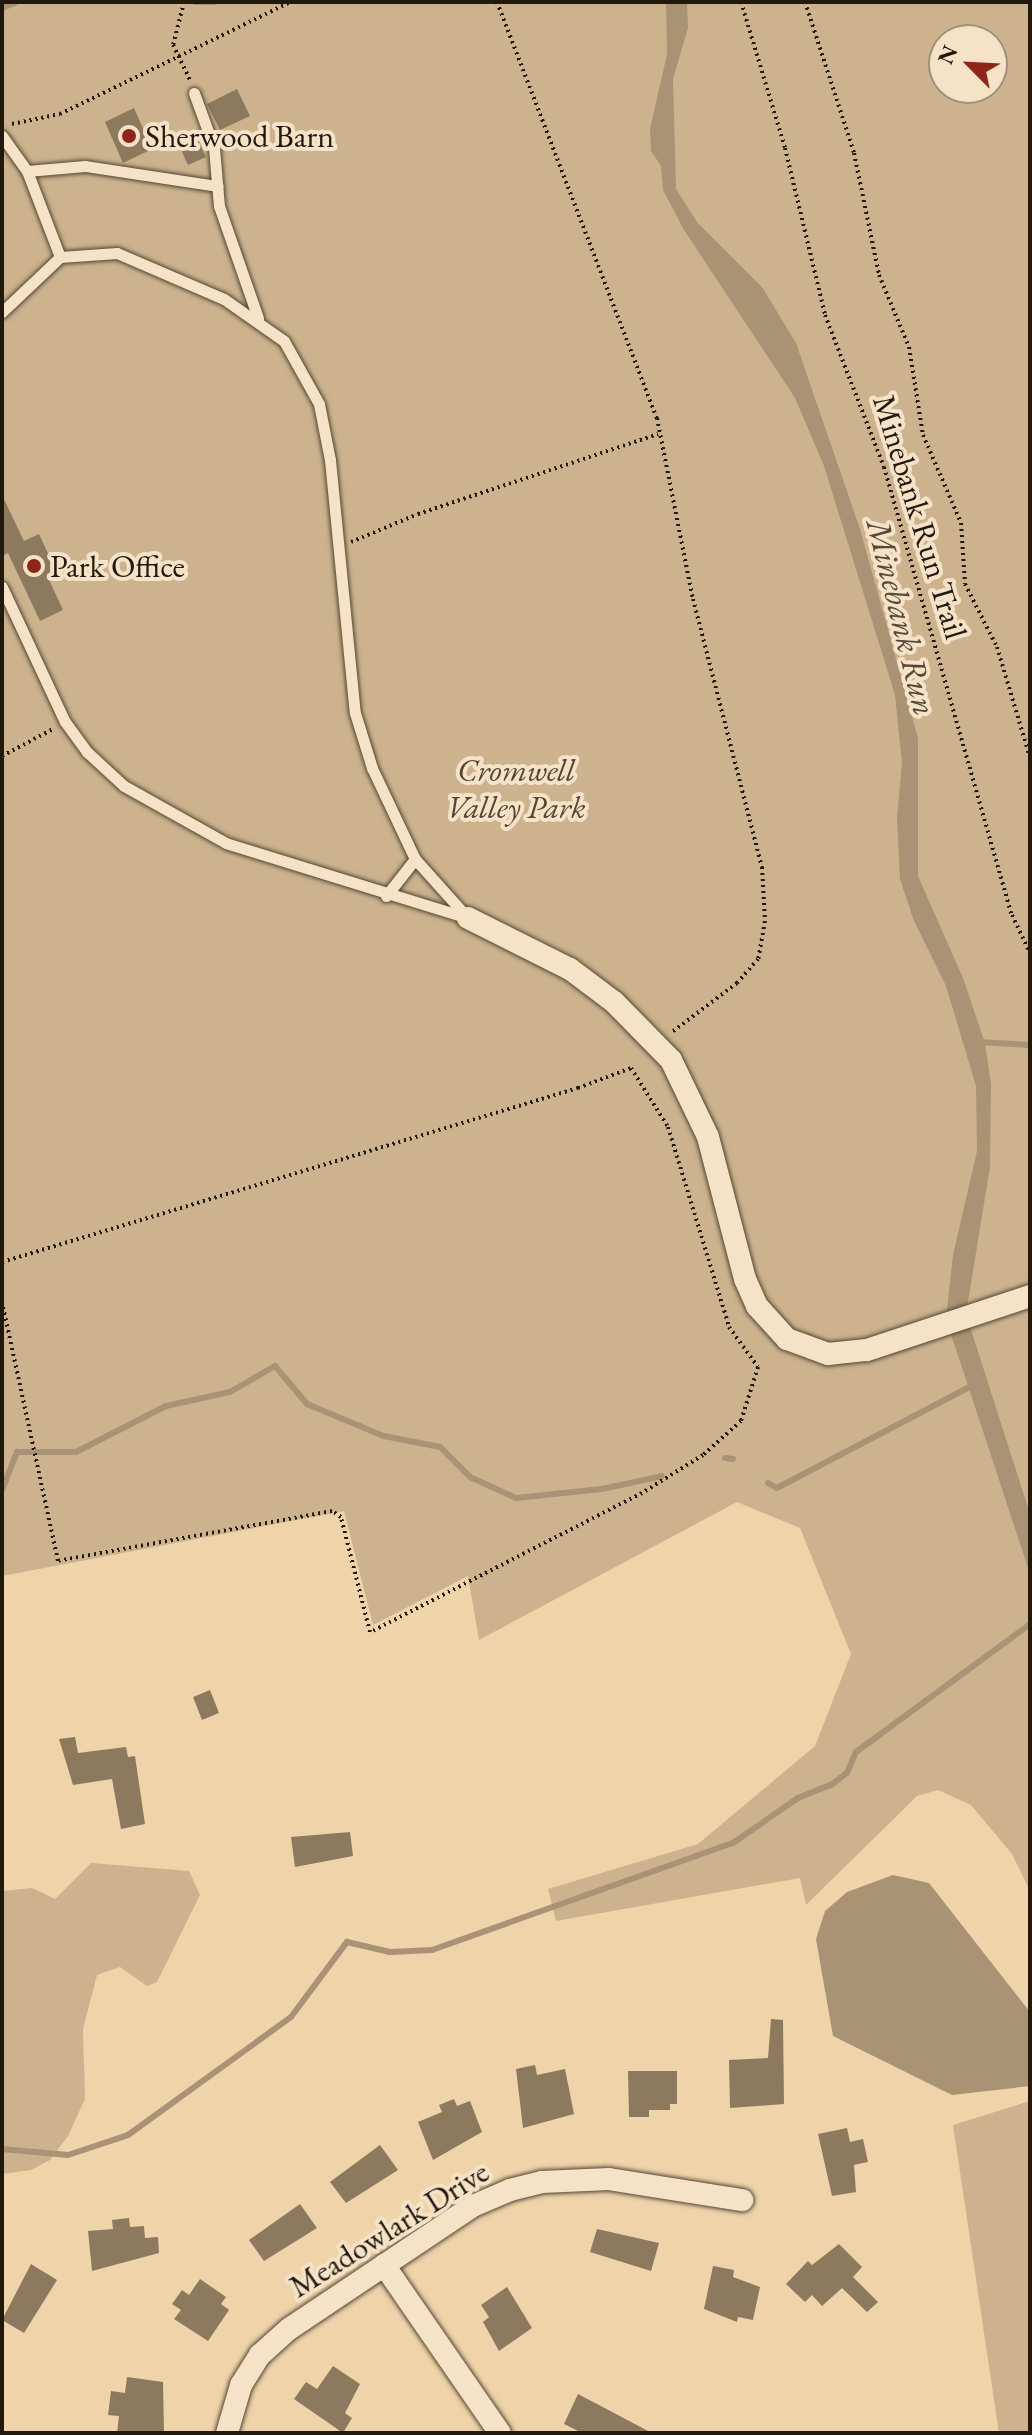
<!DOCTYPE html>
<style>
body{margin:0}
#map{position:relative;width:1032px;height:2435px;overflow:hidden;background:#efd3a9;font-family:"EB Garamond",serif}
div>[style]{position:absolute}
.green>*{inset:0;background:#ccb38e}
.water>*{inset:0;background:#a99374}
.stream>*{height:6px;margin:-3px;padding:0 3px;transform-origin:3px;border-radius:3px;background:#a99374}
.building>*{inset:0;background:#8d795e}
.path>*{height:4px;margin-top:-2px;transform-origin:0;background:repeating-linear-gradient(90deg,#22180d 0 2px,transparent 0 6px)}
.roads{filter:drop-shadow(0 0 2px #554734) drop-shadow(0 0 2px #554734)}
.lane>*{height:11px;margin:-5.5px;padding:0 5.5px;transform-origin:5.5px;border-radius:5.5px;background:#f5e2c7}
.street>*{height:22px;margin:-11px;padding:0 11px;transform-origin:11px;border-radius:11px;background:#f5e2c7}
.dots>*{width:22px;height:22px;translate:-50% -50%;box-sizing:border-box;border:4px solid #f5e2c7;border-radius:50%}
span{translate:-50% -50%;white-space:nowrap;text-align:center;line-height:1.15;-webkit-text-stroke:8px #f5e2c7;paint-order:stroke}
.poi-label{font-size:32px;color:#22180d}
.left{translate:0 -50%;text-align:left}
.street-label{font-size:32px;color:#22180d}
.park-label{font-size:32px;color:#554634;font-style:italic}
.water-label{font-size:34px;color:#584936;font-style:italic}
.frame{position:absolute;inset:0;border:4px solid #22180d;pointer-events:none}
.north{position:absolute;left:928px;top:24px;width:80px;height:80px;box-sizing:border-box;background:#f5e2c7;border:2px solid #a1917d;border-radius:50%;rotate:294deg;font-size:22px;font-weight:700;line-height:32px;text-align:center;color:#22180d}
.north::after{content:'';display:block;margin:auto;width:28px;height:36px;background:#8f2418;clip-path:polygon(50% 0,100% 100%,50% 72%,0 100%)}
</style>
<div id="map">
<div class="green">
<i style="clip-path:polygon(evenodd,2px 2px,1030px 2px,1030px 1891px,1012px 1854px,971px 1805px,938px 1790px,917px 1796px,806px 1905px,800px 1878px,556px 1921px,548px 1889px,698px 1844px,815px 1746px,851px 1654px,800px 1528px,737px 1502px,479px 1640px,468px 1576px,373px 1625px,344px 1511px,2px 1576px,2px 2px,944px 40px,992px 40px,992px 88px,944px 88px,944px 40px)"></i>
<i style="clip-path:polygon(91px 1863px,189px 1871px,200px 1895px,157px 1982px,147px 1986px,120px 1967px,97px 1975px,83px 2029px,85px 2099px,68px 2136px,50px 2160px,31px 2170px,2px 2174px,2px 1891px,32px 1888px,55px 1899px)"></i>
<i style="clip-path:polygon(1030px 2101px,1030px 2433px,999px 2433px,953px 2125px)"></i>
</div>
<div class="water">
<i style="clip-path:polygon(666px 2px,687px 2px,688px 28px,673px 79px,676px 189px,697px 222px,762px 287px,796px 343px,860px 529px,918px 738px,918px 876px,963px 978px,985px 1043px,991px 1084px,990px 1167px,966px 1314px,1030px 1514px,1030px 1574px,946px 1319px,953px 1255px,977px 1151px,976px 1086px,946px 986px,914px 921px,900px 879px,897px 818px,902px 763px,895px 695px,824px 466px,795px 398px,684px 230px,663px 190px,661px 166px,651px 151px,650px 129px,667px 54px)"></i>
<i style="clip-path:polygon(893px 1875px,929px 1883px,1030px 2012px,1030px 2086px,952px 2095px,833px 2036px,816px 1939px,825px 1911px,847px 1892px)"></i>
</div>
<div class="stream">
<i style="left:195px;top:2px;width:20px"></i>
<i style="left:2px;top:8px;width:16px;rotate:-22deg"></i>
<i style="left:978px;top:1042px;width:52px;rotate:3.3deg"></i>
<i style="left:725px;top:1458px;width:8px;rotate:7deg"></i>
<i style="left:768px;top:1483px;width:10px;rotate:29deg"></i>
<i style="left:777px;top:1488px;width:221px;rotate:-27.7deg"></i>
<i style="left:2px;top:1490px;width:41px;rotate:-68.5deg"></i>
<i style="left:17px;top:1452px;width:59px"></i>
<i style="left:76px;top:1452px;width:101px;rotate:-27.1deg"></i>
<i style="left:166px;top:1406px;width:66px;rotate:-12.3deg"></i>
<i style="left:230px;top:1392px;width:52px;rotate:-30deg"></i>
<i style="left:275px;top:1366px;width:50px;rotate:49.9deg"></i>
<i style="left:307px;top:1404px;width:83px;rotate:22.6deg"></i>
<i style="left:384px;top:1436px;width:57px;rotate:11.1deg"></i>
<i style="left:440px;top:1447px;width:42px;rotate:45deg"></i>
<i style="left:470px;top:1477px;width:51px;rotate:24.5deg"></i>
<i style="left:516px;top:1498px;width:86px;rotate:-6deg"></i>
<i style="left:602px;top:1489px;width:61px;rotate:-12.2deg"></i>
<i style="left:2px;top:2149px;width:66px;rotate:5.2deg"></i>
<i style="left:68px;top:2155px;width:63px;rotate:-18.4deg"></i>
<i style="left:128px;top:2135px;width:201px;rotate:-35.9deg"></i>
<i style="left:291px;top:2017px;width:94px;rotate:-53.3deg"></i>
<i style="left:347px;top:1942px;width:44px;rotate:13.1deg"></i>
<i style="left:390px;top:1952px;width:42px;rotate:-2.7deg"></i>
<i style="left:432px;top:1950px;width:319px;rotate:-19.6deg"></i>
<i style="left:733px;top:1843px;width:79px;rotate:-34.7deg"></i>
<i style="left:798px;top:1798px;width:35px;rotate:-22deg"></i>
<i style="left:831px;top:1785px;width:20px;rotate:-37deg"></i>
<i style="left:847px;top:1773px;width:23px;rotate:-67deg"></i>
<i style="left:856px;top:1752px;width:216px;rotate:-36.3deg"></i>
</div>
<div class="building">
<i style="clip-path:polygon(237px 89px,250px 116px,220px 130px,207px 104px)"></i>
<i style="clip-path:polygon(134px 108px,152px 149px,123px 163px,105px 122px)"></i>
<i style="clip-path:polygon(195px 135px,206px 157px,188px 165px,178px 143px)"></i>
<i style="clip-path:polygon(2px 495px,24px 541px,39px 534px,59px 577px,50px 582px,63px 610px,40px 621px,8px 553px,2px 556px)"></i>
<i style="clip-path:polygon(210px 1690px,219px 1713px,202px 1720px,193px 1697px)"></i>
<i style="clip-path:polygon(75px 1737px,78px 1753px,126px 1747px,128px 1757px,135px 1756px,145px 1824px,121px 1829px,112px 1779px,73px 1785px,59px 1739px)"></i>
<i style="clip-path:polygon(350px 1832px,353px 1856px,295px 1867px,291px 1837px)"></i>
<i style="clip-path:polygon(771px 2019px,783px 2020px,784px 2104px,730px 2108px,729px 2060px,768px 2058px)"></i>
<i style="clip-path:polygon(535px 2065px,537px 2075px,565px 2069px,574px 2114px,523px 2128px,516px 2069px)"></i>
<i style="clip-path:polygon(628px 2071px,677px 2071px,677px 2104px,670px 2104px,670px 2110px,649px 2110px,649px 2117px,629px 2117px)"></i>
<i style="clip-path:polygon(454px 2099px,457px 2106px,470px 2101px,482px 2132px,433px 2160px,418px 2122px,442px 2112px,439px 2105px)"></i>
<i style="clip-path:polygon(847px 2128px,850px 2142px,863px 2139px,868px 2162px,854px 2165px,856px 2192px,832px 2196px,818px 2134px)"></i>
<i style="clip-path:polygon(380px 2145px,398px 2170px,346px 2203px,330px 2182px)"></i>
<i style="clip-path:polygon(300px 2204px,317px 2228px,264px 2261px,249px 2240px)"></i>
<i style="clip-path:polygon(129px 2218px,130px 2227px,144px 2226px,145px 2238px,158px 2237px,159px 2253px,92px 2271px,88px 2231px,113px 2229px,112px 2220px)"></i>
<i style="clip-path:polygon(597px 2229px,659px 2243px,651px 2271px,590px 2252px)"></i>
<i style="clip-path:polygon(839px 2244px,862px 2267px,853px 2277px,878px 2302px,867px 2312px,842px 2288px,822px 2306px,812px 2295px,805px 2302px,786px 2284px,808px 2261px,812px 2265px)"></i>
<i style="clip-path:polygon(31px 2264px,57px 2280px,24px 2333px,2px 2320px)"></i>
<i style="clip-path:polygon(713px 2266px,734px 2270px,733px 2277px,760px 2287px,753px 2320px,738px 2317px,737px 2322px,704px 2309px)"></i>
<i style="clip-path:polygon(200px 2279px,226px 2297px,221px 2304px,229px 2310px,208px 2341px,174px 2319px,181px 2310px,172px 2304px,182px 2290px,189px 2295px)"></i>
<i style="clip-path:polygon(507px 2287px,532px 2328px,499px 2351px,483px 2322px,489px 2317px,481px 2305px)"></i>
<i style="clip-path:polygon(333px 2366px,360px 2384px,345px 2413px,352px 2418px,343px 2433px,294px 2399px,306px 2382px,317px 2389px)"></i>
<i style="clip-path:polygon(127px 2377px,163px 2382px,164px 2433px,117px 2433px,119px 2416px,108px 2415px,111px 2391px,125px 2393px)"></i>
<i style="clip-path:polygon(578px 2394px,652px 2433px,582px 2433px,564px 2424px)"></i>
</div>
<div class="path">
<i style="left:184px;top:2px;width:44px;rotate:104.3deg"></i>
<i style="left:173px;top:45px;width:39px;rotate:64deg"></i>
<i style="left:497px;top:2px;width:446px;rotate:69deg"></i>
<i style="left:657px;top:418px;width:185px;rotate:78.8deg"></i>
<i style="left:693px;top:599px;width:277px;rotate:75.6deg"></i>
<i style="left:762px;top:867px;width:54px;rotate:86.8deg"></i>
<i style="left:765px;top:921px;width:39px;rotate:100deg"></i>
<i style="left:758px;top:959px;width:32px;rotate:131deg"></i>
<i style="left:737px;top:983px;width:81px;rotate:143deg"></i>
<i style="left:741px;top:2px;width:152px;rotate:73.2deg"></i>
<i style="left:785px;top:148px;width:172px;rotate:76.5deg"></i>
<i style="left:825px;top:315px;width:163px;rotate:68.8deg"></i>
<i style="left:884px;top:467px;width:466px;rotate:74.1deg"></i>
<i style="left:1012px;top:915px;width:42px;rotate:64.7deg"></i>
<i style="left:805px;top:2px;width:159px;rotate:72deg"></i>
<i style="left:854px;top:153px;width:125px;rotate:78.4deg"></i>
<i style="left:879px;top:275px;width:78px;rotate:67.4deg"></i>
<i style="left:909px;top:347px;width:89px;rotate:81deg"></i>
<i style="left:923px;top:435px;width:96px;rotate:66.6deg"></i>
<i style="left:961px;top:523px;width:61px;rotate:86.2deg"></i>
<i style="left:965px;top:584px;width:71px;rotate:63.1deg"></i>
<i style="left:997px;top:647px;width:116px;rotate:73.4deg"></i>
<i style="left:12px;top:124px;width:49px;rotate:-11.8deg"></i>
<i style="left:60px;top:114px;width:257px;rotate:-25.9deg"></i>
<i style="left:351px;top:542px;width:73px;rotate:-22.7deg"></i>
<i style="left:418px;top:514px;width:253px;rotate:-18.4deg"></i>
<i style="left:2px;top:756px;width:58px;rotate:-27.9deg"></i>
<i style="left:2px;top:1262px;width:602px;rotate:-16.81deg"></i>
<i style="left:578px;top:1088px;width:57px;rotate:-20.7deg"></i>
<i style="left:631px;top:1068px;width:70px;rotate:57.9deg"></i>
<i style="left:668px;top:1127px;width:209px;rotate:73deg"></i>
<i style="left:729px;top:1327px;width:49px;rotate:54.1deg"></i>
<i style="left:758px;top:1367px;width:57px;rotate:107.5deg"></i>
<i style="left:741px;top:1421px;width:51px;rotate:138.2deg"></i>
<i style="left:703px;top:1455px;width:72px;rotate:148.1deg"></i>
<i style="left:642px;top:1493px;width:305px;rotate:152.9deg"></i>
<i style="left:370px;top:1632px;width:119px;rotate:-104.2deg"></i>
<i style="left:341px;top:1517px;width:11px;rotate:-146deg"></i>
<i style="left:332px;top:1511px;width:279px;rotate:169.7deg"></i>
<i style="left:58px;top:1561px;width:264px;rotate:-102.2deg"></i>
</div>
<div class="roads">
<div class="lane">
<i style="left:194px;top:93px;width:59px;rotate:70deg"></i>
<i style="left:214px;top:148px;width:58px;rotate:85.1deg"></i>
<i style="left:219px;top:206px;width:119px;rotate:70.8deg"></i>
<i style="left:2px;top:136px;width:43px;rotate:54.5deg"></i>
<i style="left:27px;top:171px;width:92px;rotate:69deg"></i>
<i style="left:27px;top:171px;width:58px;rotate:-4.9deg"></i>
<i style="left:85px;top:166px;width:134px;rotate:8.6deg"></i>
<i style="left:2px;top:312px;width:80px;rotate:-43.5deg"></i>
<i style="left:60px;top:257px;width:57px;rotate:-4deg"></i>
<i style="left:117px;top:253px;width:116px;rotate:23.3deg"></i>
<i style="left:224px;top:299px;width:73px;rotate:35deg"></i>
<i style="left:284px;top:341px;width:72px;rotate:60.9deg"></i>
<i style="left:319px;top:404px;width:57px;rotate:78.9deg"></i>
<i style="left:330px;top:460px;width:254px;rotate:84.4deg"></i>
<i style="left:355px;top:713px;width:58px;rotate:72.8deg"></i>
<i style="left:372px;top:768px;width:101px;rotate:64.7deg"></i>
<i style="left:415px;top:859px;width:79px;rotate:48.1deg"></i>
<i style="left:468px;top:918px;width:253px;rotate:-162.8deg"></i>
<i style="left:226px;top:843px;width:117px;rotate:-150.8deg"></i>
<i style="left:124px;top:786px;width:50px;rotate:-137.4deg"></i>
<i style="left:87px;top:752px;width:37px;rotate:-126deg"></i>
<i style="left:65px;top:722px;width:149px;rotate:-115deg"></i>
<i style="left:386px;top:896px;width:47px;rotate:-51.9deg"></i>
</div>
<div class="street">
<i style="left:468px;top:918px;width:114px;rotate:26.6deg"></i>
<i style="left:570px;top:969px;width:55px;rotate:36.9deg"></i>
<i style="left:614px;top:1002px;width:81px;rotate:45.5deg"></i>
<i style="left:671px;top:1060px;width:85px;rotate:64.3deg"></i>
<i style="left:708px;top:1137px;width:147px;rotate:75.4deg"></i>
<i style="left:745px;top:1279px;width:30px;rotate:66deg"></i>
<i style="left:757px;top:1306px;width:45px;rotate:47.7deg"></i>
<i style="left:787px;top:1339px;width:44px;rotate:20.1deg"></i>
<i style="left:828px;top:1354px;width:39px;rotate:-6deg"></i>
<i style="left:867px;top:1350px;width:172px;rotate:-18.3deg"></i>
<i style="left:384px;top:2265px;width:204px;rotate:55.4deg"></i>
<i style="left:227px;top:2433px;width:50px;rotate:-73.7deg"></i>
<i style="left:241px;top:2385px;width:36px;rotate:-58deg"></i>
<i style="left:260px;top:2355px;width:39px;rotate:-42deg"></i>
<i style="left:289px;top:2329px;width:221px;rotate:-33.8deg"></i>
<i style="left:473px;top:2206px;width:40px;rotate:-23.4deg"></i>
<i style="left:510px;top:2190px;width:33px;rotate:-14deg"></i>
<i style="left:542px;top:2182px;width:67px;rotate:-2.6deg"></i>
<i style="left:609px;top:2179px;width:135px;rotate:9deg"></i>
</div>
</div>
<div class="dots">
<i style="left:129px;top:136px;background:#8f2418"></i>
<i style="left:34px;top:566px;background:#8f2418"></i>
</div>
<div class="poi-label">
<span class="left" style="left:145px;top:136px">Sherwood Barn</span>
<span class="left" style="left:50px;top:566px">Park Office</span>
</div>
<div class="street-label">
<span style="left:920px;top:517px;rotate:73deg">Minebank Run Trail</span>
<span style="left:389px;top:2229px;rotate:-32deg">Meadowlark Drive</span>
</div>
<div class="park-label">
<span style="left:516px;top:789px">Cromwell<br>Valley Park</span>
</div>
<div class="water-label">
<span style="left:902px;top:617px;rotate:76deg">Minebank Run</span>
</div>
<div class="frame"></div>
<div class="north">N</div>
</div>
